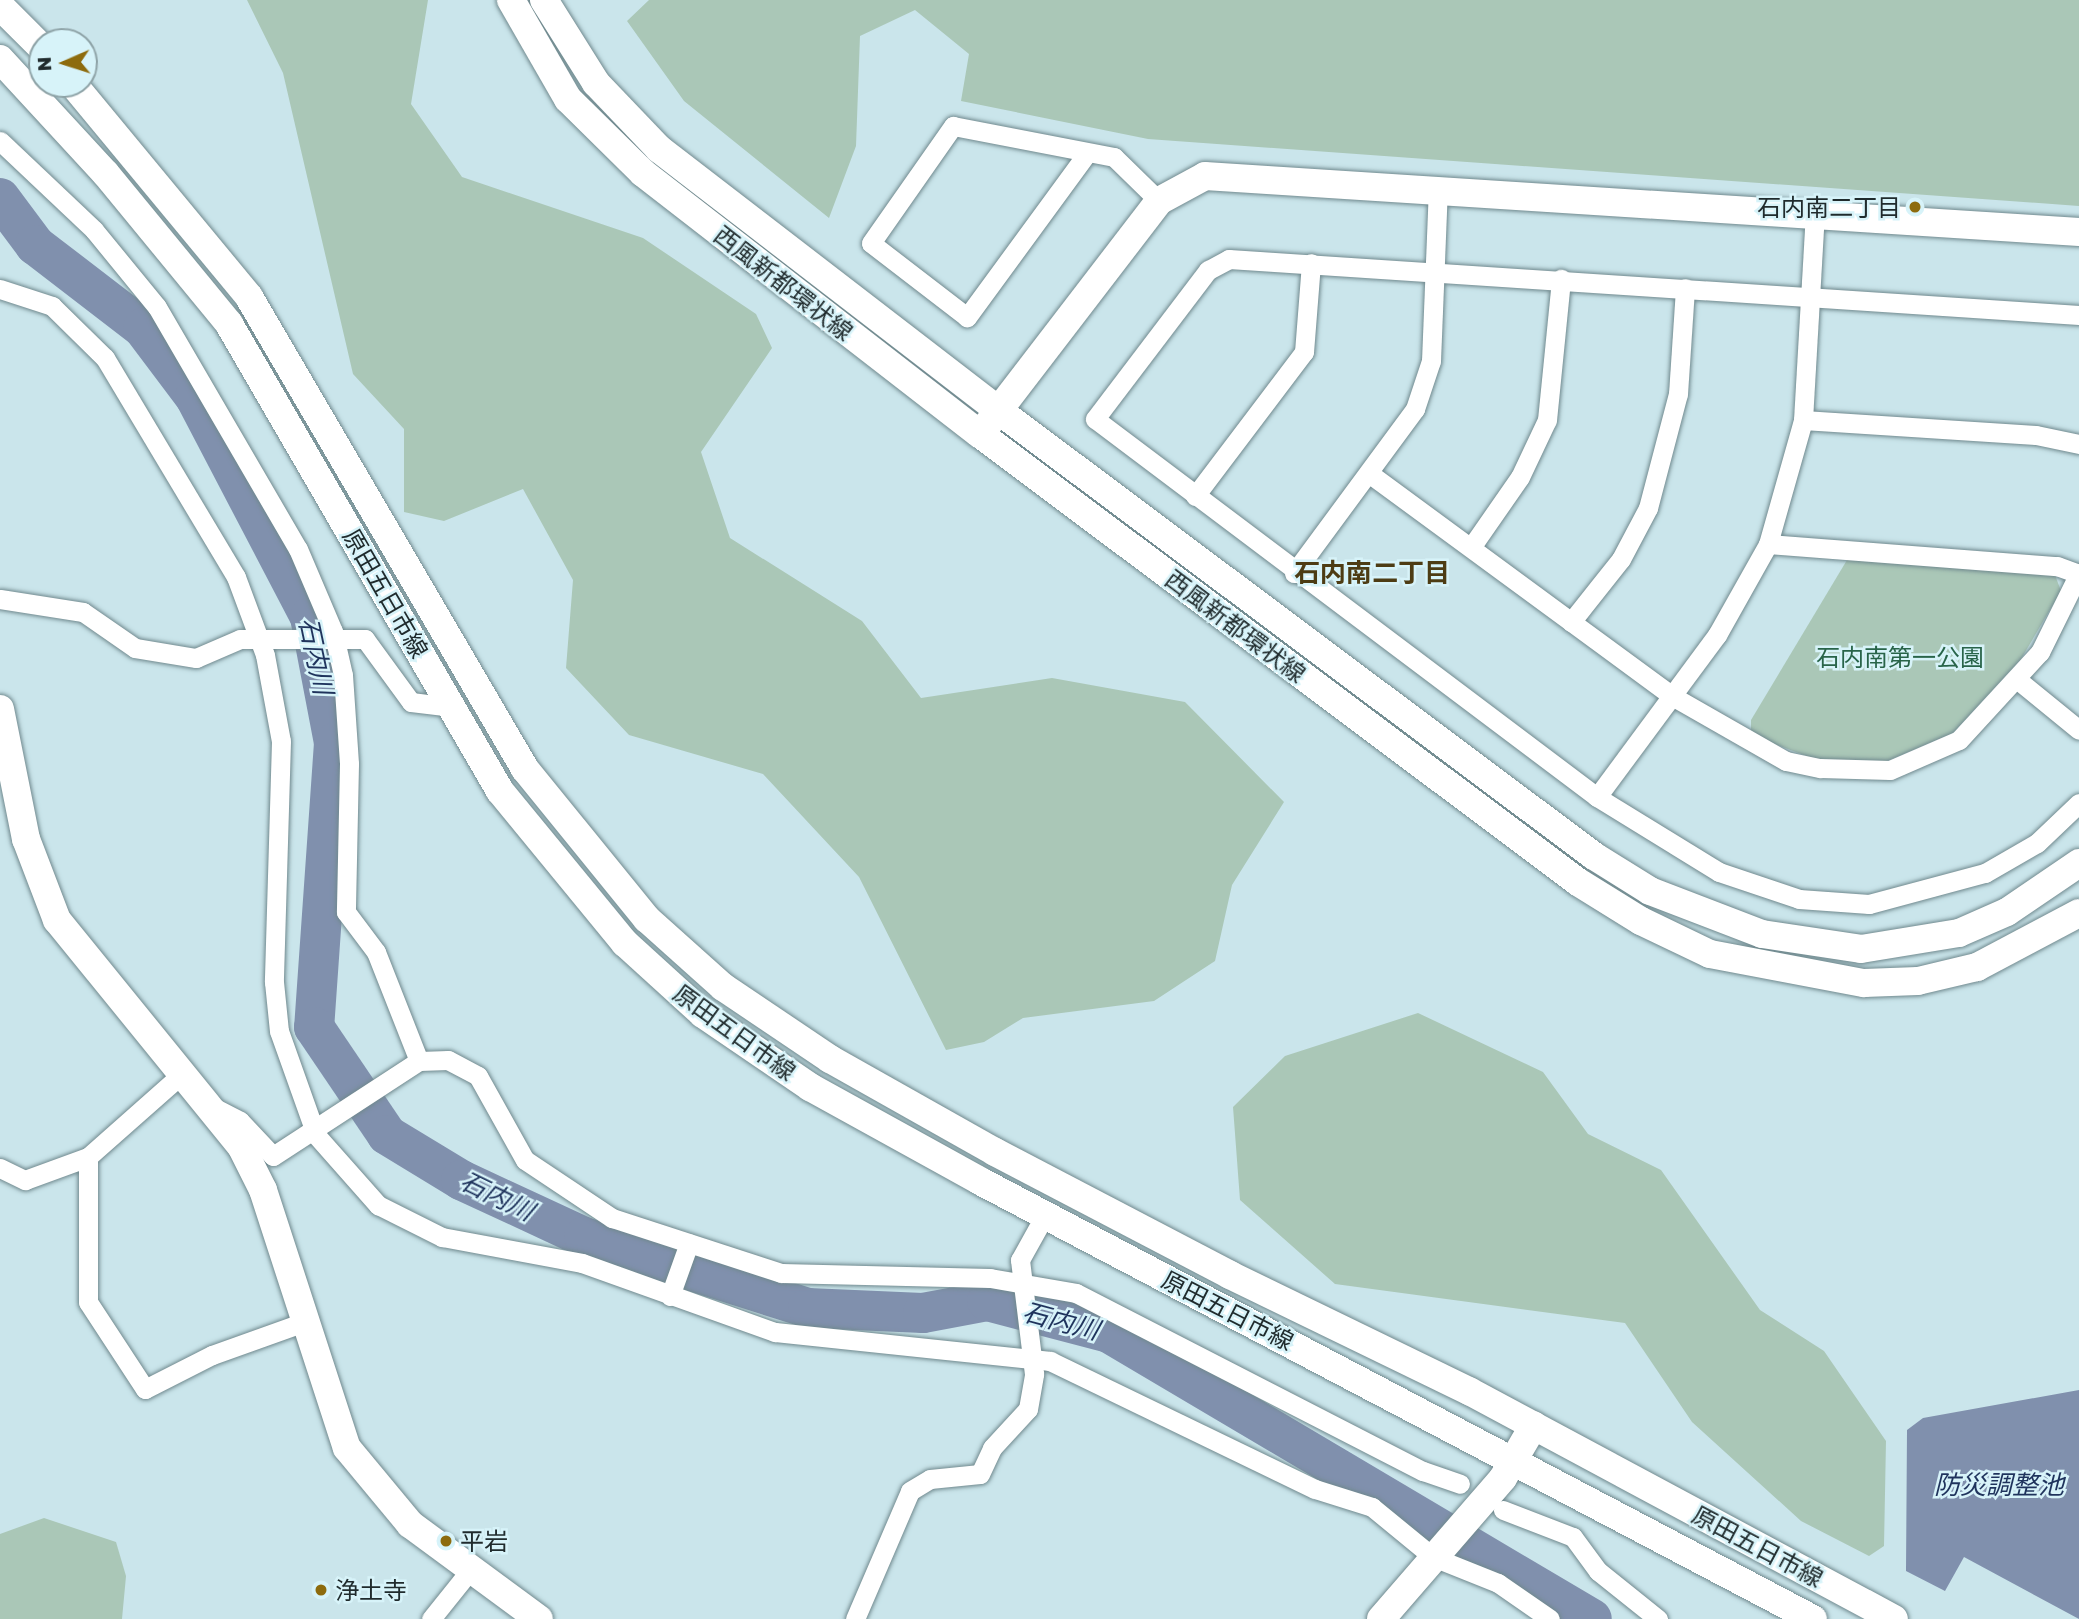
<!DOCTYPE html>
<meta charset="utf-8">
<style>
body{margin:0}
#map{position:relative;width:2079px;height:1619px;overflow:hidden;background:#cae5eb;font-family:"Golos Text","Noto Sans JP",sans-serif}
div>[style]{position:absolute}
.green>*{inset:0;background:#aac7b7}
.water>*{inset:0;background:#8090ad}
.river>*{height:40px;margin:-20px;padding:0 20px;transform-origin:20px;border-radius:20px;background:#8090ad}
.roads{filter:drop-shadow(0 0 2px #70898e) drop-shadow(0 0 2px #70898e)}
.street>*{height:19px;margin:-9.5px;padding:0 9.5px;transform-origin:9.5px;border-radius:9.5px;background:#fff}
.secondary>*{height:28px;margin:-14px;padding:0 14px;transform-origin:14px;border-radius:14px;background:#fff}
.dots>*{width:19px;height:19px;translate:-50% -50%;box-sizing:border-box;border:4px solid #d7f3f9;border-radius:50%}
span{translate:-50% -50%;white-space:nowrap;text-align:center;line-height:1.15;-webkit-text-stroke:5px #d7f3f9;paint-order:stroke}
.poi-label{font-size:24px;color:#202b2d}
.right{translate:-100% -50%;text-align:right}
.left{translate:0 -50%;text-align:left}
.street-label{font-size:24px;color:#202b2d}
.park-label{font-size:24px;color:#286449}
.neighbourhood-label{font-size:26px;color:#4d3c14;font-weight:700}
.water-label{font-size:26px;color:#1f335c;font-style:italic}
.north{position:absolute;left:28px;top:28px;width:70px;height:70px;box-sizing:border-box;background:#d7f3f9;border:2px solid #8ea3a7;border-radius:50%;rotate:267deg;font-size:19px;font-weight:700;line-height:28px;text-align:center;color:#202b2d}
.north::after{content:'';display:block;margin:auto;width:24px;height:32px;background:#8d6b0d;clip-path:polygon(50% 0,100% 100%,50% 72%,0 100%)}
</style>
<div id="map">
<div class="green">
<i style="clip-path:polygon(247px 0,428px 0,411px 104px,462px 177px,643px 238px,756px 314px,772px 348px,701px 452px,730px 538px,862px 621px,921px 698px,1052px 678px,1185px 702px,1284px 802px,1232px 885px,1215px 961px,1154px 1001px,1023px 1018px,984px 1042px,946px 1050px,859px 877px,763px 774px,629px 735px,566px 668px,573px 580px,523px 489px,444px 521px,404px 512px,404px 429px,353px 374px,283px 73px)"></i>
<i style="clip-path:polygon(649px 0,2079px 0,2079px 206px,1148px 139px,961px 101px,969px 54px,915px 10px,860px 36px,856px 146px,829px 218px,684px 101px,627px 21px)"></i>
<i style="clip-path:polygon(1847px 560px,2055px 575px,2061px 591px,2021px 659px,1953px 733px,1887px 761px,1817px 760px,1751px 735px,1751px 720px)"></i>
<i style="clip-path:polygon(1418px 1013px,1543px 1072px,1588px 1134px,1661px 1170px,1760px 1310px,1824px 1351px,1886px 1441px,1884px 1546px,1869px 1556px,1801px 1521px,1692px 1422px,1625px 1323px,1335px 1284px,1240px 1200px,1233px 1107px,1285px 1056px)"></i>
<i style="clip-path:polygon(44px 1518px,116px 1542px,126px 1576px,122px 1619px,0 1619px,0 1534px)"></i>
</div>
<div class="water">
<i style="clip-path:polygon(2079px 1390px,2079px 1619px,1964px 1557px,1945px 1591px,1906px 1571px,1907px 1430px,1923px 1418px)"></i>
</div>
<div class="river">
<i style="left:0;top:198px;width:59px;rotate:53.3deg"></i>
<i style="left:35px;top:245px;width:136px;rotate:37.5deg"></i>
<i style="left:143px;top:328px;width:86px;rotate:53deg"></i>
<i style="left:195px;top:397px;width:248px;rotate:62.4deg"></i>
<i style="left:310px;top:617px;width:128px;rotate:79.2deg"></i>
<i style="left:334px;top:743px;width:285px;rotate:94deg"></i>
<i style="left:314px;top:1027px;width:130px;rotate:55.9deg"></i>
<i style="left:387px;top:1135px;width:87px;rotate:31.3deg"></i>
<i style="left:461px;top:1180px;width:136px;rotate:24.9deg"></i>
<i style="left:584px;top:1237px;width:235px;rotate:17.6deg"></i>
<i style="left:808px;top:1308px;width:115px;rotate:2.5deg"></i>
<i style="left:923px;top:1313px;width:65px;rotate:-10.6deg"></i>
<i style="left:987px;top:1301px;width:126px;rotate:14.7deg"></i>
<i style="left:1109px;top:1333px;width:561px;rotate:30.63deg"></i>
</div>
<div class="roads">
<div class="street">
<i style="left:0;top:141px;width:129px;rotate:43.4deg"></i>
<i style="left:94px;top:230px;width:99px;rotate:50.7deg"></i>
<i style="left:157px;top:307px;width:280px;rotate:59.8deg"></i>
<i style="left:298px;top:549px;width:89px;rotate:66.9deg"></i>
<i style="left:333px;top:631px;width:45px;rotate:77.2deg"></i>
<i style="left:343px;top:675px;width:89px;rotate:86.1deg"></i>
<i style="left:349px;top:764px;width:148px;rotate:91.2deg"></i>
<i style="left:346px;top:912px;width:50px;rotate:53.1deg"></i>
<i style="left:376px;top:952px;width:117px;rotate:68.5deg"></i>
<i style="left:419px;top:1061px;width:29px;rotate:-2deg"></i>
<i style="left:448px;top:1060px;width:34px;rotate:28deg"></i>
<i style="left:478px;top:1076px;width:96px;rotate:60.8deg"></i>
<i style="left:525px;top:1160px;width:105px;rotate:33.7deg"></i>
<i style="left:612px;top:1218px;width:178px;rotate:18deg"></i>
<i style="left:781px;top:1273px;width:209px;rotate:1.4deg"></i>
<i style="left:990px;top:1278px;width:87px;rotate:9.9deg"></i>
<i style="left:1076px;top:1293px;width:390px;rotate:27.2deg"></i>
<i style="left:1423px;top:1471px;width:39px;rotate:19deg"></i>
<i style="left:1085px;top:156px;width:200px;rotate:126.2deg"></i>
<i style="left:967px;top:317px;width:121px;rotate:-142.4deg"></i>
<i style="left:871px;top:243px;width:143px;rotate:-55deg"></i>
<i style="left:953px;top:126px;width:164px;rotate:10.9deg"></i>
<i style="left:1114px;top:157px;width:63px;rotate:44.4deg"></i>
<i style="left:0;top:289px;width:55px;rotate:18.1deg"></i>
<i style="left:52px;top:306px;width:74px;rotate:44.5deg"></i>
<i style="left:105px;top:358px;width:255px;rotate:59.1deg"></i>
<i style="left:236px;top:577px;width:83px;rotate:69.6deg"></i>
<i style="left:265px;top:655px;width:87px;rotate:79.5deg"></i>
<i style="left:281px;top:741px;width:241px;rotate:91.7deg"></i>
<i style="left:274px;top:982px;width:49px;rotate:84.2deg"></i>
<i style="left:279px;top:1031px;width:110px;rotate:70.4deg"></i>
<i style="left:316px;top:1135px;width:94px;rotate:48.5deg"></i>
<i style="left:378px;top:1205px;width:72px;rotate:26.6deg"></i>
<i style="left:442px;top:1237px;width:142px;rotate:10.5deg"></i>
<i style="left:582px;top:1263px;width:205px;rotate:19.7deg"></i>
<i style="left:775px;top:1332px;width:277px;rotate:6deg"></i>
<i style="left:1050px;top:1361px;width:294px;rotate:25.8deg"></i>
<i style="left:1315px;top:1489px;width:60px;rotate:17.5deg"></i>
<i style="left:1372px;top:1507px;width:79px;rotate:39.3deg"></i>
<i style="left:1433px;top:1557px;width:70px;rotate:21.8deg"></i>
<i style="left:1498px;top:1583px;width:63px;rotate:34.7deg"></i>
<i style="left:2079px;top:315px;width:852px;rotate:-176.23deg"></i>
<i style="left:1229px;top:259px;width:24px;rotate:152deg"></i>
<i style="left:1208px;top:270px;width:187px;rotate:127.2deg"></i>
<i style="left:1095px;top:419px;width:628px;rotate:36.98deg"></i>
<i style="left:1597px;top:797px;width:143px;rotate:31.6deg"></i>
<i style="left:1719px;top:872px;width:84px;rotate:18.6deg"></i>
<i style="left:1799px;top:899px;width:70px;rotate:4.1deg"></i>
<i style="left:1869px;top:904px;width:120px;rotate:-15deg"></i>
<i style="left:1985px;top:873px;width:60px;rotate:-30deg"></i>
<i style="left:2037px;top:843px;width:58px;rotate:-43.6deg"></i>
<i style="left:1803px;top:420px;width:233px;rotate:3.7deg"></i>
<i style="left:2036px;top:435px;width:44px;rotate:11.8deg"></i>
<i style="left:1370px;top:474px;width:375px;rotate:36.3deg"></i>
<i style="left:1672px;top:696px;width:131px;rotate:29.7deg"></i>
<i style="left:1786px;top:761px;width:35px;rotate:12deg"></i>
<i style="left:1820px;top:768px;width:70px;rotate:1.6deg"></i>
<i style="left:1890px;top:770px;width:75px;rotate:-23.5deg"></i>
<i style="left:1959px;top:740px;width:120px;rotate:-47.4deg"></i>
<i style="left:2040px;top:652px;width:88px;rotate:-63.7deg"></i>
<i style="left:1195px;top:496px;width:181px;rotate:-52.9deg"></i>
<i style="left:1304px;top:352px;width:89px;rotate:-85.5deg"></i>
<i style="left:1768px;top:544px;width:290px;rotate:4.4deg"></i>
<i style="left:2057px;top:566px;width:23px;rotate:20deg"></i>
<i style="left:1472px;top:546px;width:84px;rotate:-55.2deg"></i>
<i style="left:1520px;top:477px;width:63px;rotate:-64.7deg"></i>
<i style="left:1547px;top:420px;width:142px;rotate:-84.3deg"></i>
<i style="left:1294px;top:573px;width:204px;rotate:-53.6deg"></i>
<i style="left:1415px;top:409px;width:51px;rotate:-71.6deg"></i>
<i style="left:1431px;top:361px;width:174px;rotate:-87.7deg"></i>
<i style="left:0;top:599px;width:84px;rotate:8.9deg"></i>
<i style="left:83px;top:612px;width:63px;rotate:34.7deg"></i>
<i style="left:135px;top:648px;width:62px;rotate:9.3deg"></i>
<i style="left:196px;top:658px;width:48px;rotate:-23.4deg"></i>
<i style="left:240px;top:639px;width:125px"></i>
<i style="left:365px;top:639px;width:78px;rotate:53.9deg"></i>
<i style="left:411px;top:702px;width:40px;rotate:7.1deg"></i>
<i style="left:1571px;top:622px;width:80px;rotate:-51.6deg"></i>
<i style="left:1621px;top:559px;width:58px;rotate:-62.1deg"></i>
<i style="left:1648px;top:508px;width:118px;rotate:-75.3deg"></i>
<i style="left:1678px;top:394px;width:106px;rotate:-86.2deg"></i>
<i style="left:2019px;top:681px;width:77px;rotate:39.2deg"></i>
<i style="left:1597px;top:797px;width:202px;rotate:-53.5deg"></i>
<i style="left:1717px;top:635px;width:104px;rotate:-60.7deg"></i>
<i style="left:1768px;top:544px;width:129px;rotate:-74.2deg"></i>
<i style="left:1803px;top:420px;width:208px;rotate:-86.7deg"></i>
<i style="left:213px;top:1107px;width:30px;rotate:27deg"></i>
<i style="left:240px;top:1121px;width:48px;rotate:46.7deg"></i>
<i style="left:273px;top:1156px;width:174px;rotate:-33.1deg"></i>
<i style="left:88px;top:1157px;width:145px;rotate:90deg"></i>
<i style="left:88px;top:1302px;width:104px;rotate:56.8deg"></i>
<i style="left:145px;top:1389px;width:75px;rotate:-26.9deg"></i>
<i style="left:212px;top:1355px;width:98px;rotate:-19.7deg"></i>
<i style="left:0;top:1168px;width:28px;rotate:26deg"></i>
<i style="left:25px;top:1180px;width:67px;rotate:-20.1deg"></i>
<i style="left:88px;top:1157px;width:127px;rotate:-41.5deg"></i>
<i style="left:670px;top:1296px;width:56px;rotate:-70.3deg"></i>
<i style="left:1503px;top:1510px;width:75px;rotate:21.1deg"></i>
<i style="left:1573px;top:1537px;width:42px;rotate:53.7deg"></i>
<i style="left:1598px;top:1571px;width:77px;rotate:38.7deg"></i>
<i style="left:431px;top:1619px;width:64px;rotate:-51.3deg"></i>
<i style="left:855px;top:1619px;width:139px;rotate:-66.7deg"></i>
<i style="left:910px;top:1491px;width:23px;rotate:-31deg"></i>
<i style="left:930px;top:1479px;width:50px;rotate:-5.7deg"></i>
<i style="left:980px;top:1474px;width:29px;rotate:-65deg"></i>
<i style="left:992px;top:1448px;width:53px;rotate:-47.3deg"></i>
<i style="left:1028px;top:1409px;width:36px;rotate:-80deg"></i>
<i style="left:1034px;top:1374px;width:115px;rotate:-97deg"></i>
<i style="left:1020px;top:1260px;width:51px;rotate:-60.9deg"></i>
</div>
<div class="secondary">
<i style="left:511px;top:0;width:114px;rotate:60.1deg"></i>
<i style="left:568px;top:99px;width:105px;rotate:44.6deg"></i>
<i style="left:643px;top:173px;width:426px;rotate:37.8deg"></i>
<i style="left:980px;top:434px;width:747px;rotate:36.84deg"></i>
<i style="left:1578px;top:882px;width:74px;rotate:31.8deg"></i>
<i style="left:1641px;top:921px;width:76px;rotate:25.6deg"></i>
<i style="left:1710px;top:954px;width:157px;rotate:10.7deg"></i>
<i style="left:1864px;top:983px;width:54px;rotate:-2.1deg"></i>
<i style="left:1918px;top:981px;width:61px;rotate:-13.3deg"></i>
<i style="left:1977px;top:967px;width:115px;rotate:-27.9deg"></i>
<i style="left:544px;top:0;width:98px;rotate:57.9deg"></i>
<i style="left:596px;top:83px;width:91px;rotate:46.3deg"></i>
<i style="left:659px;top:149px;width:428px;rotate:37.6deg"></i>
<i style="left:998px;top:410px;width:744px;rotate:36.81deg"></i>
<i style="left:1594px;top:856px;width:66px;rotate:32deg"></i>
<i style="left:1650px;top:891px;width:120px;rotate:21deg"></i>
<i style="left:1762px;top:934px;width:100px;rotate:8.6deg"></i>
<i style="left:1861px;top:949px;width:99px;rotate:-9.3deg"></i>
<i style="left:1959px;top:933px;width:52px;rotate:-23.6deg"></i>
<i style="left:2007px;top:912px;width:87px;rotate:-34.2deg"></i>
<i style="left:0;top:6px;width:59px;rotate:45deg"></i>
<i style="left:0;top:59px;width:156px;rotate:47.3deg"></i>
<i style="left:106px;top:174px;width:194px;rotate:50.6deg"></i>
<i style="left:229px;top:324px;width:540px;rotate:59.87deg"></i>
<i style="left:500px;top:791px;width:197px;rotate:50.6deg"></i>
<i style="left:625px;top:943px;width:105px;rotate:42.3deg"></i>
<i style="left:703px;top:1014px;width:130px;rotate:34.3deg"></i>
<i style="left:810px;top:1087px;width:194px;rotate:28.9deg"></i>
<i style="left:980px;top:1181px;width:941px;rotate:27.74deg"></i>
<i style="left:73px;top:84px;width:276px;rotate:50.4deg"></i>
<i style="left:249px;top:297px;width:547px;rotate:59.68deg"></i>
<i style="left:525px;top:769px;width:193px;rotate:50.9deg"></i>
<i style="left:647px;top:919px;width:102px;rotate:41.8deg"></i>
<i style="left:723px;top:987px;width:129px;rotate:33.9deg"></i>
<i style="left:830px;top:1059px;width:189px;rotate:29.4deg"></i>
<i style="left:995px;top:1152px;width:265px;rotate:27.6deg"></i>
<i style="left:1230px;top:1275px;width:266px;rotate:25.9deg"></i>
<i style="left:1469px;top:1391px;width:482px;rotate:28.2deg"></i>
<i style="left:988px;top:424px;width:281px;rotate:-52.5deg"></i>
<i style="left:1159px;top:201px;width:52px;rotate:-28.5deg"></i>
<i style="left:1205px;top:176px;width:876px;rotate:3.67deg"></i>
<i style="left:0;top:709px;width:133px;rotate:78.7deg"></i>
<i style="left:26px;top:839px;width:87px;rotate:69.1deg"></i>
<i style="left:57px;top:920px;width:294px;rotate:50.9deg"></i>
<i style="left:242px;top:1148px;width:47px;rotate:63.4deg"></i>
<i style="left:263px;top:1190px;width:271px;rotate:72deg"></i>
<i style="left:347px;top:1448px;width:99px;rotate:50.3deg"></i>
<i style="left:410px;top:1524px;width:160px;rotate:36.4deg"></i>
<i style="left:1381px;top:1619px;width:186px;rotate:-49.1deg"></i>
<i style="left:1503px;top:1478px;width:61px;rotate:-59.7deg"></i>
</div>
</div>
<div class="dots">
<i style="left:1915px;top:207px;background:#8d6b0d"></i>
<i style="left:446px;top:1541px;background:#8d6b0d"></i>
<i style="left:321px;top:1590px;background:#8d6b0d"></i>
</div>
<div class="poi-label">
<span class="right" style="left:1901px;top:207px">石内南二丁目</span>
<span class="left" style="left:460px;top:1541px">平岩</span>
<span class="left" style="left:335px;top:1590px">浄土寺</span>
</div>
<div class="street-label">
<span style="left:784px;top:283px;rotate:38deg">西風新都環状線</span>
<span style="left:386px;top:593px;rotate:60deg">原田五日市線</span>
<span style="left:1236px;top:626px;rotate:37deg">西風新都環状線</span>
<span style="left:735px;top:1032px;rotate:36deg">原田五日市線</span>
<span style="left:1228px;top:1310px;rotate:27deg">原田五日市線</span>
<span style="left:1758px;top:1546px;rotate:28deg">原田五日市線</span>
</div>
<div class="park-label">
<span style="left:1900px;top:657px">石内南第一公園</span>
</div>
<div class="neighbourhood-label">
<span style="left:1372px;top:573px">石内南二丁目</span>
</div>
<div class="water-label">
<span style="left:316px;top:656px;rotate:78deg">石内川</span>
<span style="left:497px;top:1196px;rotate:26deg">石内川</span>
<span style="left:1061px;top:1321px;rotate:15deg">石内川</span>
<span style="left:1999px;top:1485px">防災調整池</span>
</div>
<div class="north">N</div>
</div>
